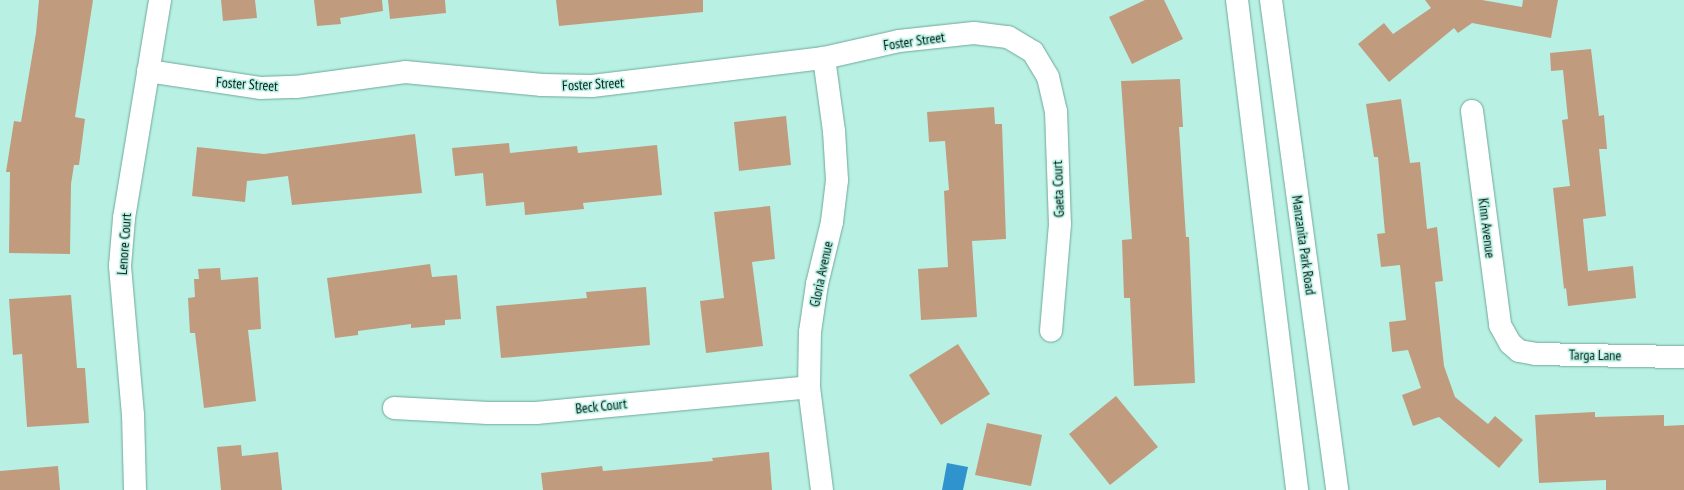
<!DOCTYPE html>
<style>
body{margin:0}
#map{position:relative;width:1684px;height:490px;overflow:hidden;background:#b8f1e3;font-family:"PT Sans Narrow",sans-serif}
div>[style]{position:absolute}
.water>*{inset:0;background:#2f94cd}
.building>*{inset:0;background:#c19b7e}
.roads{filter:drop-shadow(0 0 1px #71a89b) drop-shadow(0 0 1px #71a89b)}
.minor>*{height:22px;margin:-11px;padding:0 11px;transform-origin:11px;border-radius:11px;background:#fff}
span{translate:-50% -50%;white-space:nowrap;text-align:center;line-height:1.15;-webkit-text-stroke:3px #b8f1e3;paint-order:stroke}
.street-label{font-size:14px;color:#061c18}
</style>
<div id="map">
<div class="water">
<i style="clip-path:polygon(947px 463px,968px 467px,963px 490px,942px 490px)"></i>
</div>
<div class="building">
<i style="clip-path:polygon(39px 0,93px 0,75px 117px,85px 119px,79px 165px,74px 165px,71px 184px,70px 254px,9px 253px,10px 172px,6px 172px,14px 121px,21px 122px,36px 33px)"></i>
<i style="clip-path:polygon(221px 0,255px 0,257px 18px,223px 21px)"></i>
<i style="clip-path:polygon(314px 0,382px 0,383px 11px,340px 18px,341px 24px,317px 26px)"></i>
<i style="clip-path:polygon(388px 0,445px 0,446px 13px,390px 19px)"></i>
<i style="clip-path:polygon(556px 0,703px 0,703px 12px,559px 26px)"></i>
<i style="clip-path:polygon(1145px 0,1164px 0,1183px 39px,1132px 64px,1109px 17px)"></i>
<i style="clip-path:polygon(1425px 0,1482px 0,1522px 7px,1523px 0,1558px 0,1551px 38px,1472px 23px,1458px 33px,1454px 28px,1389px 82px,1358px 44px,1384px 23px,1393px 34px,1431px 8px)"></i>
<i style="clip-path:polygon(1591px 49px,1599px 116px,1604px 115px,1607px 149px,1599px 149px,1606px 216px,1583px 219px,1588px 271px,1633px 266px,1636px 298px,1568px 306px,1566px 288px,1564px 289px,1553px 188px,1570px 186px,1562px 120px,1568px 119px,1563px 70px,1551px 71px,1550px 53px)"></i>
<i style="clip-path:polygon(1180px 79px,1183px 127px,1179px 127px,1186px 237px,1189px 237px,1195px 383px,1134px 386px,1130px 298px,1124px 298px,1122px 240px,1132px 239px,1121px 81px)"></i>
<i style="clip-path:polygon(1401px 99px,1410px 163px,1420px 162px,1427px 229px,1437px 227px,1443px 281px,1435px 282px,1444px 366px,1455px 397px,1488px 424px,1495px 416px,1523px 440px,1499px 468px,1439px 417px,1413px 426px,1402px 395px,1421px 388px,1408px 350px,1392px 352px,1389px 322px,1406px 320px,1400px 265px,1381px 267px,1377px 234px,1385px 233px,1378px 157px,1374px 157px,1366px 104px)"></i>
<i style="clip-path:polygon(994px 107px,995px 124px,1002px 124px,1006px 239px,972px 241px,977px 317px,921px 320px,918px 269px,948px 267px,944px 191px,949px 190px,945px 141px,929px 142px,927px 112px)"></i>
<i style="clip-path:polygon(786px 116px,791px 165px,739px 171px,734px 122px)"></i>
<i style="clip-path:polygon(415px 134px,422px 193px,292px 205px,288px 176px,247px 181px,245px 202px,192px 196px,197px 147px,264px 154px)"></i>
<i style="clip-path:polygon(509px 143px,510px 153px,577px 146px,578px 153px,657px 145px,662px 195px,583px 203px,584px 209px,525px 215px,524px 202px,486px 206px,483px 173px,455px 176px,452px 148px)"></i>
<i style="clip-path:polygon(770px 206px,775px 259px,752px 262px,763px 346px,706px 353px,700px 301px,724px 298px,714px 212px)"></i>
<i style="clip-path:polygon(430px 264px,432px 277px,457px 275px,461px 319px,445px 320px,445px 325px,411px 328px,411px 324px,358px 331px,358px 335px,335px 338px,327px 278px)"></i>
<i style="clip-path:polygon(220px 268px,221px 280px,258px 277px,261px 329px,248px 330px,256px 401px,204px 408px,195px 333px,190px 333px,188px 298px,195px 297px,194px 279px,199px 279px,198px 269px)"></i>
<i style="clip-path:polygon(646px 287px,650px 345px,501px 358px,496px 306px,587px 298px,586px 292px)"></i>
<i style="clip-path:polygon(71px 295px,77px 368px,85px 368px,89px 423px,27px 427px,22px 354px,13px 355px,9px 299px)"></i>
<i style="clip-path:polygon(958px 344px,990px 394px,941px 425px,909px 375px)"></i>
<i style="clip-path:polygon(1116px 396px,1158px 447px,1110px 485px,1069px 434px)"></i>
<i style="clip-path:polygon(1595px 412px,1595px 417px,1664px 415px,1664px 426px,1684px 425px,1684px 490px,1606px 490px,1606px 480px,1539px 483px,1535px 415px)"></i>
<i style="clip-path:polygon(987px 423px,1042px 435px,1031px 486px,975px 475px)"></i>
<i style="clip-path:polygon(241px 445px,242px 456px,278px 452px,282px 490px,221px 490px,217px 447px)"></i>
<i style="clip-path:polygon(769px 452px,772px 490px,543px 490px,541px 473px,602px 466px,603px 471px,713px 461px,712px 458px)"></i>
<i style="clip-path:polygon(58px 466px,60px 490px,0 490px,0 471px)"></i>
</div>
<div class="roads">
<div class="minor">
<i style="left:1237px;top:0;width:494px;rotate:83deg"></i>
<i style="left:1271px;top:0;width:494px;rotate:82.3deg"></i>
<i style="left:148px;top:71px;width:113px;rotate:8.6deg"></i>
<i style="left:260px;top:88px;width:36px;rotate:-2deg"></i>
<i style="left:296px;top:87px;width:110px;rotate:-7.8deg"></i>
<i style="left:405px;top:72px;width:138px;rotate:5.4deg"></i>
<i style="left:542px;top:85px;width:50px;rotate:1.1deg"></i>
<i style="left:592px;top:86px;width:234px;rotate:-6.9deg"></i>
<i style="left:824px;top:58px;width:77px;rotate:-12.8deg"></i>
<i style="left:899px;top:41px;width:75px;rotate:-6.1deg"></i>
<i style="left:974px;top:33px;width:34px;rotate:7deg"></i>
<i style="left:1008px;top:37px;width:29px;rotate:31deg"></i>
<i style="left:1033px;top:52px;width:29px;rotate:59deg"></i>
<i style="left:1048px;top:77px;width:35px;rotate:77deg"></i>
<i style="left:1056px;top:111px;width:113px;rotate:88deg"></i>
<i style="left:1060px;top:224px;width:107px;rotate:94.8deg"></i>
<i style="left:1472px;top:111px;width:216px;rotate:82.5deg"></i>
<i style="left:1500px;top:325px;width:21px;rotate:61deg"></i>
<i style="left:1510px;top:343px;width:12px;rotate:42deg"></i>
<i style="left:1519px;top:351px;width:17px;rotate:10deg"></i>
<i style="left:1536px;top:354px;width:148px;rotate:1.2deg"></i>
<i style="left:394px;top:408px;width:94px;rotate:3deg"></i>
<i style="left:488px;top:413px;width:48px"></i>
<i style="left:536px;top:413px;width:274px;rotate:-5.4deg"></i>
<i style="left:135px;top:490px;width:75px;rotate:-91.5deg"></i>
<i style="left:133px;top:415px;width:150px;rotate:-95deg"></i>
<i style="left:120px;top:266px;width:48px;rotate:-85.2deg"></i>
<i style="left:124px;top:218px;width:221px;rotate:-80.6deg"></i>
<i style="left:822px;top:490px;width:104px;rotate:-97.2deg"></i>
<i style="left:809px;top:387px;width:55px;rotate:-89deg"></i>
<i style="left:810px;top:332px;width:49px;rotate:-81.7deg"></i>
<i style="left:817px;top:284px;width:64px;rotate:-76.4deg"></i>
<i style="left:832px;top:222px;width:42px;rotate:-83.2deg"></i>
<i style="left:837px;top:180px;width:49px;rotate:-93.5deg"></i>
<i style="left:834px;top:131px;width:74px;rotate:-97.8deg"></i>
</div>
</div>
<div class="street-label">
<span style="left:914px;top:41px;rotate:-8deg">Foster Street</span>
<span style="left:247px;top:84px;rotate:4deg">Foster Street</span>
<span style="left:593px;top:84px;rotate:-3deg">Foster Street</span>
<span style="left:1058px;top:189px;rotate:-92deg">Gaeta Court</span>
<span style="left:1487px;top:228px;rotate:83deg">Kinn Avenue</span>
<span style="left:124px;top:244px;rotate:-86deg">Lenore Court</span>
<span style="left:1304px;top:245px;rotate:82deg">Manzanita Park Road</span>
<span style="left:821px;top:274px;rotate:-78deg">Gloria Avenue</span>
<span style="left:1595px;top:355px;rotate:1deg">Targa Lane</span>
<span style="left:601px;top:406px;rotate:-6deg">Beck Court</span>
</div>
</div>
